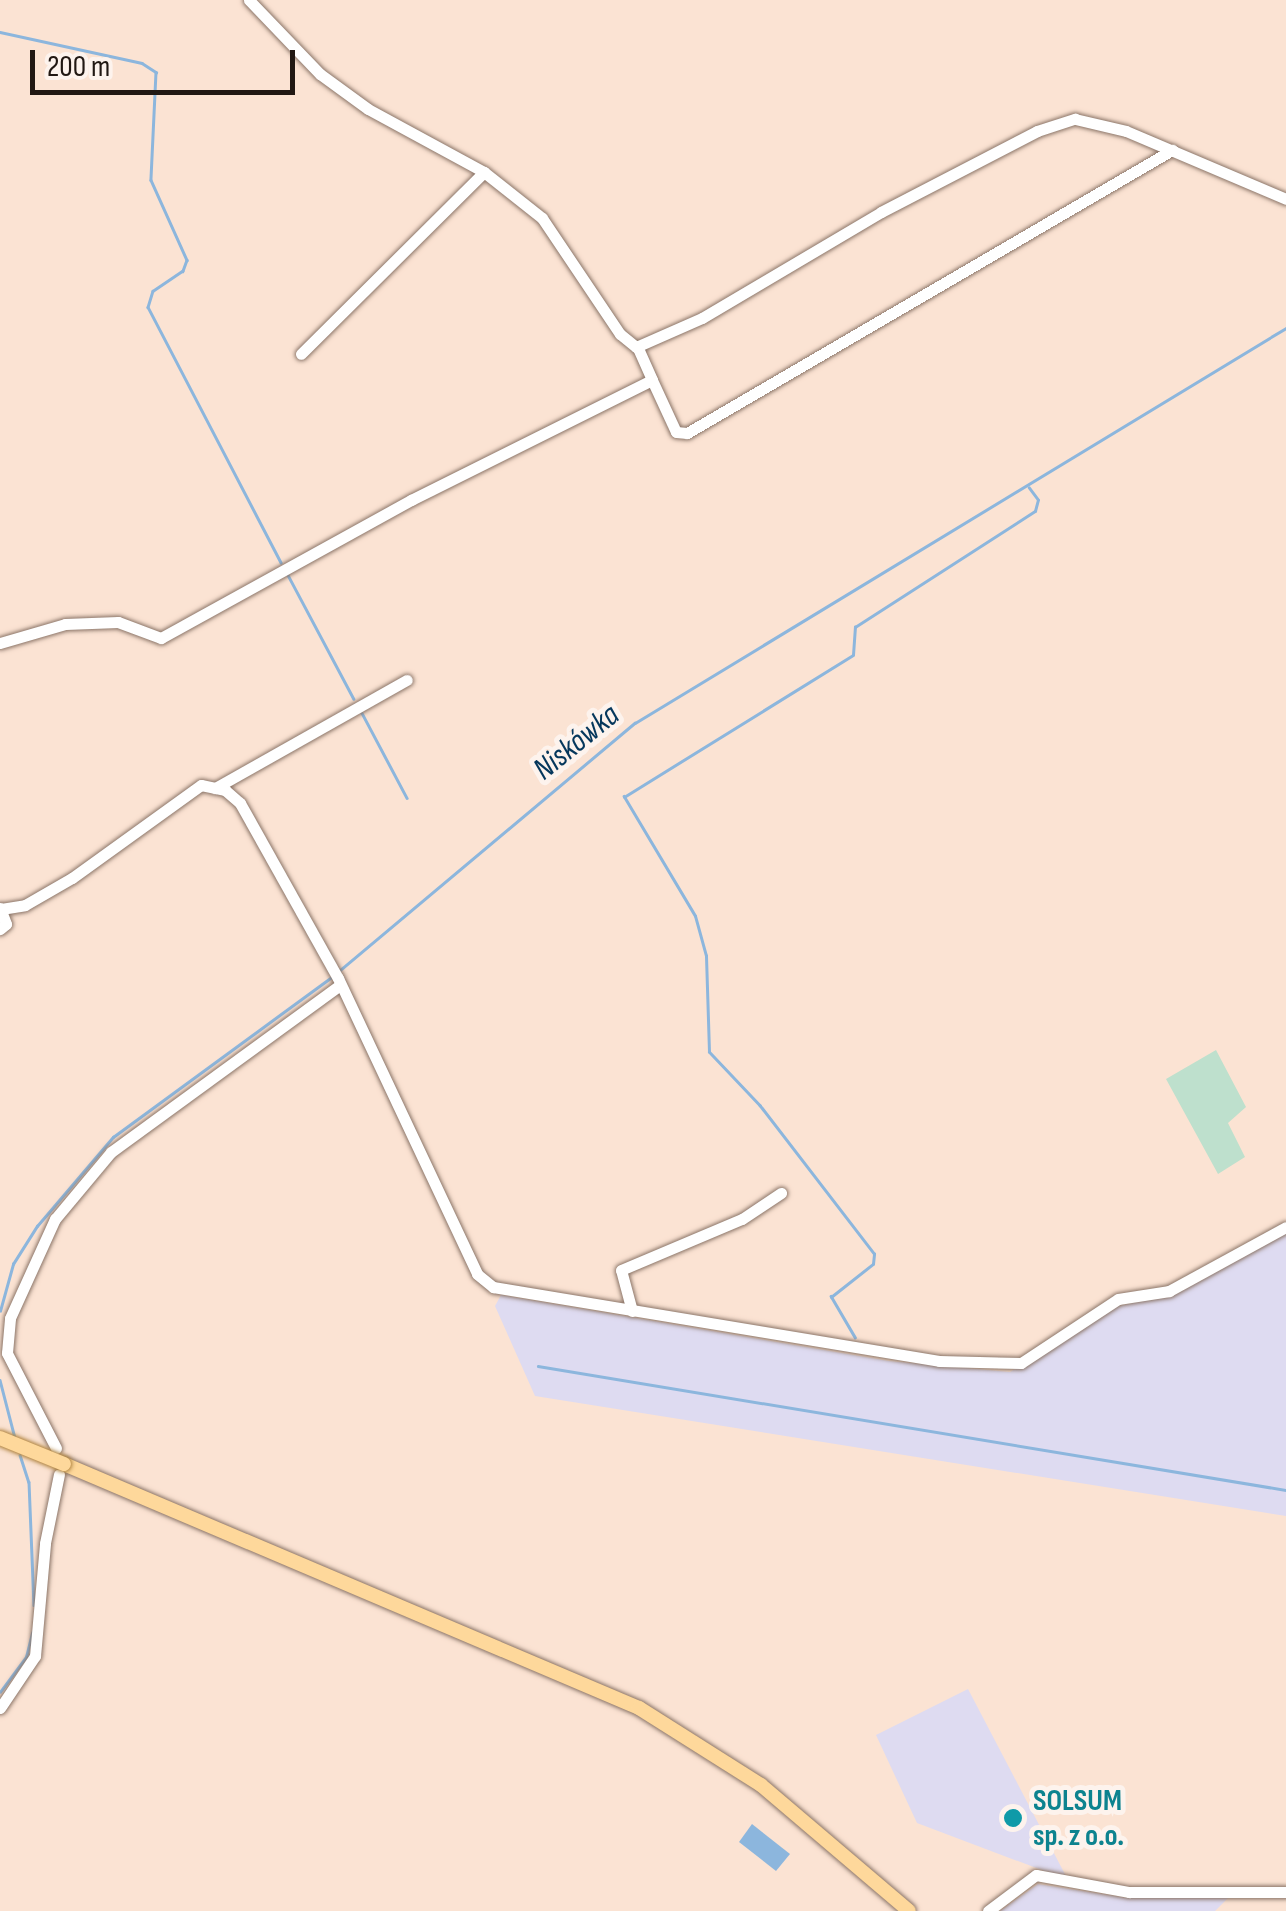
<!DOCTYPE html>
<meta charset="utf-8">
<style>
body{margin:0}
#map{position:relative;width:1286px;height:1911px;overflow:hidden;background:#fbe3d3;font-family:"Sofia Sans Condensed",sans-serif}
div>[style]{position:absolute}
.industrial>*{inset:0;background:#dedbf1}
.green>*{inset:0;background:#bee0cd}
.water>*{inset:0;background:#8cb6dd}
.stream>*{height:2.5px;margin:-1.25px;padding:0 1.25px;transform-origin:1.25px;border-radius:1.25px;background:#8cb6dd}
.roads{filter:drop-shadow(0 0 2px #8b7568) drop-shadow(0 0 2px #8b7568)}
.minor>*{height:11px;margin:-5.5px;padding:0 5.5px;transform-origin:5.5px;border-radius:5.5px;background:#fff}
.major>*{height:14px;margin:-7px;padding:0 7px;transform-origin:7px;border-radius:7px;background:#fed89b}
.bridges{filter:drop-shadow(0 0 2px #b08440) drop-shadow(0 0 2px #b08440)}
.major-bridge>*{height:14px;margin:-7px;padding:0 7px;transform-origin:7px;border-radius:7px;background:#fed89b}
.dots>*{width:28px;height:28px;translate:-50% -50%;box-sizing:border-box;border:5px solid #fdf3ed;border-radius:50%}
span{translate:-50% -50%;white-space:nowrap;text-align:center;line-height:1.15;-webkit-text-stroke:10px #fdf3ed;paint-order:stroke}
.culture-label{font-size:30px;color:#0d838f;font-weight:700}
.left{translate:0 -50%;text-align:left}
.water-label{font-size:32px;color:#05375c;font-style:italic}
.scale{position:absolute;left:30px;top:50px;width:265px;height:45px;box-sizing:border-box;border:5px solid #211813;border-top:0;padding-left:12px;font-size:30px;line-height:35px;white-space:nowrap;color:#211813;-webkit-text-stroke:8px #fdf3ed;paint-order:stroke}
</style>
<div id="map">
<div class="industrial">
<i style="clip-path:polygon(1286px 1231px,1286px 1516px,535px 1396px,495px 1306px,501px 1295px,889px 1361px,1010px 1372px,1115px 1307px,1167px 1295px)"></i>
<i style="clip-path:polygon(968px 1689px,1068px 1880px,917px 1823px,876px 1735px)"></i>
<i style="clip-path:polygon(1038px 1884px,1127px 1898px,1228px 1898px,1215px 1911px,1000px 1911px)"></i>
</div>
<div class="green">
<i style="clip-path:polygon(1216px 1050px,1246px 1107px,1228px 1123px,1245px 1157px,1218px 1174px,1166px 1079px)"></i>
</div>
<div class="water">
<i style="clip-path:polygon(752px 1824px,790px 1854px,776px 1871px,739px 1842px)"></i>
</div>
<div class="stream">
<i style="left:0;top:32px;width:145px;rotate:12.3deg"></i>
<i style="left:142px;top:63px;width:17px;rotate:33deg"></i>
<i style="left:156px;top:72px;width:108px;rotate:92.7deg"></i>
<i style="left:151px;top:180px;width:88px;rotate:65.8deg"></i>
<i style="left:187px;top:260px;width:12px;rotate:110deg"></i>
<i style="left:183px;top:271px;width:36px;rotate:146deg"></i>
<i style="left:153px;top:291px;width:17px;rotate:107deg"></i>
<i style="left:148px;top:307px;width:288px;rotate:62.5deg"></i>
<i style="left:288px;top:575px;width:140px;rotate:62deg"></i>
<i style="left:362px;top:713px;width:96px;rotate:62.1deg"></i>
<i style="left:339px;top:971px;width:386px;rotate:-40deg"></i>
<i style="left:635px;top:723px;width:761px;rotate:-31.25deg"></i>
<i style="left:0;top:1311px;width:49px;rotate:-74.5deg"></i>
<i style="left:13px;top:1264px;width:45px;rotate:-57.7deg"></i>
<i style="left:37px;top:1226px;width:117px;rotate:-49.5deg"></i>
<i style="left:113px;top:1137px;width:273px;rotate:-36.2deg"></i>
<i style="left:855px;top:1338px;width:48px;rotate:-120.3deg"></i>
<i style="left:831px;top:1297px;width:53px;rotate:-38.2deg"></i>
<i style="left:873px;top:1264px;width:10px;rotate:-84deg"></i>
<i style="left:874px;top:1254px;width:187px;rotate:-127.6deg"></i>
<i style="left:760px;top:1106px;width:74px;rotate:-133.4deg"></i>
<i style="left:709px;top:1052px;width:96px;rotate:-91.8deg"></i>
<i style="left:706px;top:956px;width:41px;rotate:-105.4deg"></i>
<i style="left:695px;top:916px;width:139px;rotate:-120.8deg"></i>
<i style="left:624px;top:797px;width:269px;rotate:-31.8deg"></i>
<i style="left:853px;top:655px;width:28px;rotate:-86deg"></i>
<i style="left:855px;top:627px;width:214px;rotate:-32.8deg"></i>
<i style="left:1035px;top:511px;width:11px;rotate:-75deg"></i>
<i style="left:1038px;top:500px;width:15px;rotate:-127deg"></i>
<i style="left:538px;top:1366px;width:758px;rotate:9.41deg"></i>
<i style="left:0;top:1380px;width:60px;rotate:75.5deg"></i>
<i style="left:20px;top:1455px;width:28px;rotate:72deg"></i>
<i style="left:29px;top:1482px;width:123px;rotate:87.7deg"></i>
<i style="left:0;top:1692px;width:44px;rotate:-53.4deg"></i>
<i style="left:26px;top:1657px;width:25px;rotate:-76deg"></i>
</div>
<div class="roads">
<div class="minor">
<i style="left:249px;top:0;width:103px;rotate:46.2deg"></i>
<i style="left:320px;top:74px;width:59px;rotate:36.1deg"></i>
<i style="left:368px;top:109px;width:132px;rotate:28.5deg"></i>
<i style="left:484px;top:172px;width:258px;rotate:135.2deg"></i>
<i style="left:484px;top:172px;width:74px;rotate:38.4deg"></i>
<i style="left:542px;top:218px;width:140px;rotate:56.1deg"></i>
<i style="left:620px;top:334px;width:21px;rotate:39deg"></i>
<i style="left:636px;top:347px;width:72px;rotate:-23.7deg"></i>
<i style="left:702px;top:318px;width:208px;rotate:-30.6deg"></i>
<i style="left:881px;top:212px;width:176px;rotate:-27.4deg"></i>
<i style="left:1037px;top:131px;width:40px;rotate:-18deg"></i>
<i style="left:1075px;top:119px;width:52px;rotate:13.2deg"></i>
<i style="left:1126px;top:131px;width:174px;rotate:23deg"></i>
<i style="left:637px;top:346px;width:37px;rotate:66deg"></i>
<i style="left:0;top:643px;width:68px;rotate:-16.3deg"></i>
<i style="left:65px;top:624px;width:53px;rotate:-2.2deg"></i>
<i style="left:118px;top:622px;width:46px;rotate:20.4deg"></i>
<i style="left:161px;top:638px;width:286px;rotate:-28.9deg"></i>
<i style="left:411px;top:500px;width:269px;rotate:-26.5deg"></i>
<i style="left:652px;top:380px;width:57px;rotate:65.2deg"></i>
<i style="left:676px;top:432px;width:11px;rotate:5deg"></i>
<i style="left:687px;top:433px;width:562px;rotate:-30.26deg"></i>
<i style="left:215px;top:788px;width:220px;rotate:-29.4deg"></i>
<i style="left:0;top:908px;width:17px;rotate:69deg"></i>
<i style="left:6px;top:924px;width:8px;rotate:140deg"></i>
<i style="left:1px;top:909px;width:24px;rotate:-9deg"></i>
<i style="left:25px;top:905px;width:54px;rotate:-29.9deg"></i>
<i style="left:72px;top:878px;width:159px;rotate:-35.8deg"></i>
<i style="left:201px;top:785px;width:25px;rotate:12deg"></i>
<i style="left:225px;top:790px;width:20px;rotate:41deg"></i>
<i style="left:240px;top:803px;width:201px;rotate:60.8deg"></i>
<i style="left:338px;top:978px;width:327px;rotate:64.8deg"></i>
<i style="left:477px;top:1274px;width:21px;rotate:39deg"></i>
<i style="left:493px;top:1287px;width:452px;rotate:9.4deg"></i>
<i style="left:939px;top:1361px;width:82px;rotate:1.4deg"></i>
<i style="left:1021px;top:1363px;width:116px;rotate:-33.4deg"></i>
<i style="left:1118px;top:1299px;width:52px;rotate:-8.9deg"></i>
<i style="left:1169px;top:1291px;width:133px;rotate:-28.7deg"></i>
<i style="left:632px;top:1311px;width:42px;rotate:-105deg"></i>
<i style="left:621px;top:1270px;width:131px;rotate:-22.9deg"></i>
<i style="left:742px;top:1219px;width:47px;rotate:-33.7deg"></i>
<i style="left:56px;top:1448px;width:107px;rotate:-117.3deg"></i>
<i style="left:7px;top:1353px;width:35px;rotate:-85deg"></i>
<i style="left:10px;top:1318px;width:109px;rotate:-65.6deg"></i>
<i style="left:55px;top:1219px;width:87px;rotate:-50.1deg"></i>
<i style="left:111px;top:1152px;width:283px;rotate:-36.1deg"></i>
<i style="left:0;top:1708px;width:63px;rotate:-56.1deg"></i>
<i style="left:35px;top:1656px;width:113px;rotate:-84.9deg"></i>
<i style="left:45px;top:1543px;width:70px;rotate:-78.5deg"></i>
<i style="left:988px;top:1911px;width:60px;rotate:-36.9deg"></i>
<i style="left:1036px;top:1875px;width:95px;rotate:10.4deg"></i>
<i style="left:1129px;top:1892px;width:157px"></i>
</div>
<div class="major">
<i style="left:64px;top:1464px;width:625px;rotate:22.99deg"></i>
<i style="left:639px;top:1708px;width:144px;rotate:32.3deg"></i>
<i style="left:761px;top:1785px;width:194px;rotate:40.4deg"></i>
</div>
</div>
<div class="bridges">
<div class="major-bridge">
<i style="left:0;top:1438px;width:69px;rotate:22.1deg"></i>
</div>
</div>
<div class="dots">
<i style="left:1013px;top:1818px;background:#0f9aa8"></i>
</div>
<div class="culture-label">
<span class="left" style="left:1033px;top:1818px">SOLSUM<br>sp. z o.o.</span>
</div>
<div class="water-label">
<span style="left:577px;top:743px;rotate:-39deg">Niskówka</span>
</div>
<div class="scale">200 m</div>
</div>
